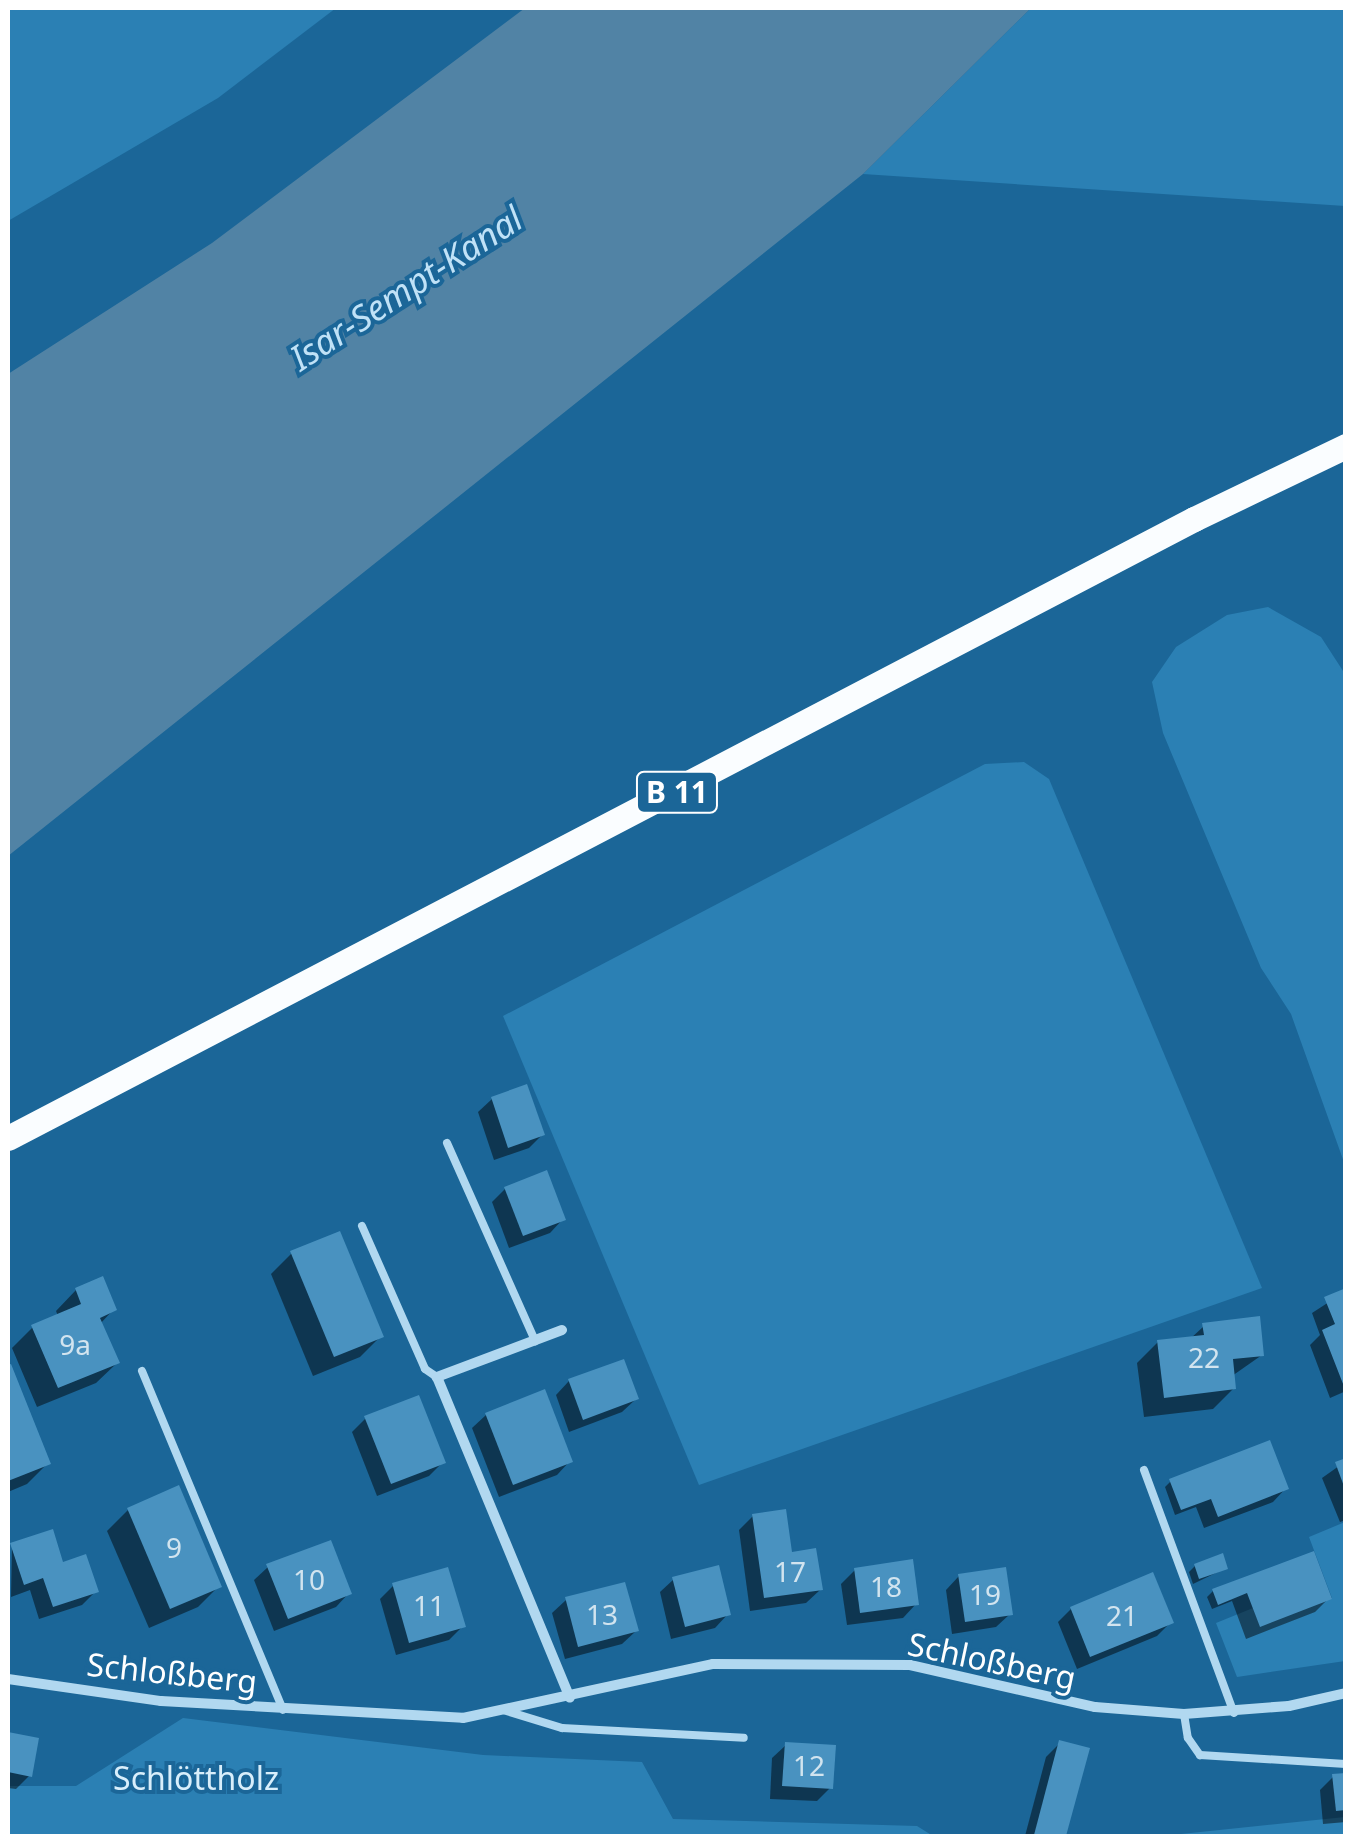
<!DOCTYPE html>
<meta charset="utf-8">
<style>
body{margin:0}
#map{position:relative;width:1353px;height:1844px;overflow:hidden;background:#1b6698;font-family:"Noto Sans",sans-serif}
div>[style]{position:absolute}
.green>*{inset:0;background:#2b80b4}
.water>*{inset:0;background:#5183a5}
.shadow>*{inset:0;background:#0007}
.building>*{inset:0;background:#4992c0}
.service>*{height:8px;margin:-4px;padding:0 4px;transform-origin:4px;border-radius:4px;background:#b1d8f0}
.minor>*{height:10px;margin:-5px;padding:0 5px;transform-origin:5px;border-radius:5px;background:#b1d8f0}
.primary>*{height:25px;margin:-12.5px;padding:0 12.5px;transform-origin:12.5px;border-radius:12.5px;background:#fafdff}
span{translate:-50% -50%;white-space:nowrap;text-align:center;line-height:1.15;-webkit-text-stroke:8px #1b6698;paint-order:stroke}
.number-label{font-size:28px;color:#d2e4ef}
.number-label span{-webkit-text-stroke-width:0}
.shield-label span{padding:2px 8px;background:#1b6698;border:2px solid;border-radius:8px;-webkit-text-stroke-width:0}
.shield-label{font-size:30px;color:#fff;font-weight:700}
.street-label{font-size:32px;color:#fff}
.park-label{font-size:32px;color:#d8eefb}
.water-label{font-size:35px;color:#c0e2f7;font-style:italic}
.frame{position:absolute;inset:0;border:10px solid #fff;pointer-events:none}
</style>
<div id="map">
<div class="green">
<i style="clip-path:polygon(8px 8px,336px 8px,218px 98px,8px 221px)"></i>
<i style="clip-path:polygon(1031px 8px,1345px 8px,1345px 206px,863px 174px)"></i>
<i style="clip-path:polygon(1268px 607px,1321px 637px,1345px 674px,1345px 1165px,1291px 1014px,1261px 968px,1163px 733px,1152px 682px,1176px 647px,1227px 615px)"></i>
<i style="clip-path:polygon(1024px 762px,1049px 779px,1262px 1288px,699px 1485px,503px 1016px,985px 764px)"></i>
<i style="clip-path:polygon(1345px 1522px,1345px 1661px,1237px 1677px,1216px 1623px,1253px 1608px,1260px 1626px,1332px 1598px,1309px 1537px)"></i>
<i style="clip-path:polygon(183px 1718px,483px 1755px,642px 1762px,673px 1819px,917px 1826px,933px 1836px,8px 1836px,8px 1786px,76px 1786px)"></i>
<i style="clip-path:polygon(1345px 1817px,1345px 1836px,1162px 1836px)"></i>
</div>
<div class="water">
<i style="clip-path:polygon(525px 8px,1031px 8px,863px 174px,8px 856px,8px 374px,212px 243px)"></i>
</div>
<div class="shadow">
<i style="clip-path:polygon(492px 1099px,542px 1135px,529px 1148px,494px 1160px,478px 1112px)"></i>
<i style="clip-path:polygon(505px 1189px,563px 1219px,550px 1233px,509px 1248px,492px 1202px)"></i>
<i style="clip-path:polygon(292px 1253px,381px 1336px,360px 1357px,313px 1376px,271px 1274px)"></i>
<i style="clip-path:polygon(76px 1290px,114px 1309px,100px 1324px,117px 1363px,96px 1383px,37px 1407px,12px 1348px,33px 1327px,58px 1316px,56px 1311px)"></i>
<i style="clip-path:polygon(1346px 1291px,1346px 1391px,1330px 1398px,1310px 1345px,1320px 1335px,1312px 1313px)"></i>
<i style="clip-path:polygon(1204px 1326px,1262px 1355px,1232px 1376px,1234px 1388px,1213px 1409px,1144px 1417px,1137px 1363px,1158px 1342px,1190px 1339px)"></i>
<i style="clip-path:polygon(9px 1367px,48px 1463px,27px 1484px,8px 1492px)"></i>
<i style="clip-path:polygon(569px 1381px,636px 1399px,622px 1412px,569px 1432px,556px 1395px)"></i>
<i style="clip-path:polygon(486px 1415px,570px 1461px,557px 1475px,499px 1497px,472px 1428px)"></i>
<i style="clip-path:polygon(366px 1418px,443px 1462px,429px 1476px,377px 1496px,352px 1432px)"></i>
<i style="clip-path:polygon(1346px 1461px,1346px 1520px,1340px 1522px,1322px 1478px)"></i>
<i style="clip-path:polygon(1171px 1481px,1286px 1488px,1273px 1502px,1204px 1528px,1196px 1507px,1175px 1515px,1165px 1487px)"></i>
<i style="clip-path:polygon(128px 1510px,219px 1586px,198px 1607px,149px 1628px,107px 1531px)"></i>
<i style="clip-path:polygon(753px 1516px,820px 1590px,806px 1603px,750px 1611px,739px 1530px)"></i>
<i style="clip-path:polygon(12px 1545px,62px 1565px,96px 1591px,82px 1605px,39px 1619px,30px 1590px,11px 1597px)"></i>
<i style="clip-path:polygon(1312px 1554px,1329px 1598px,1315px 1612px,1246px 1639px,1232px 1601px,1212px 1609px,1207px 1597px,1213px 1591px)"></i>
<i style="clip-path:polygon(1195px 1566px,1226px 1568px,1193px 1584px,1189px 1572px)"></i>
<i style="clip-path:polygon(268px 1567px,349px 1593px,336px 1607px,274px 1631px,254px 1580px)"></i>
<i style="clip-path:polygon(855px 1570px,916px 1604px,903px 1618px,847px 1625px,841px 1584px)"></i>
<i style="clip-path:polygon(959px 1576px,1010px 1614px,996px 1627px,952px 1634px,946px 1590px)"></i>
<i style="clip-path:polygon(674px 1579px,728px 1614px,715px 1628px,671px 1639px,660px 1592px)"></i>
<i style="clip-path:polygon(393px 1586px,463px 1626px,449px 1640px,396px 1655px,380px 1599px)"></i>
<i style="clip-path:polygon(566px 1600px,636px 1631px,622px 1644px,565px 1659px,552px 1613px)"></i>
<i style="clip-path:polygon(1071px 1609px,1171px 1622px,1157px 1636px,1077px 1669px,1058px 1622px)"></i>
<i style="clip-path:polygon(8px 1734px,36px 1740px,30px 1775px,16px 1789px,8px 1788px)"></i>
<i style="clip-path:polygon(1060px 1743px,1087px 1750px,1064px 1836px,1025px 1836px,1046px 1757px)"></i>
<i style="clip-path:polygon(786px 1745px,830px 1788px,817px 1801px,770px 1799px,772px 1758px)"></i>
<i style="clip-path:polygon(1346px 1776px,1346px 1822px,1323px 1824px,1320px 1790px,1333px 1777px)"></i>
</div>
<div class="building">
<i style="clip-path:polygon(527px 1084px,545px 1135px,508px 1148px,491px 1097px)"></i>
<i style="clip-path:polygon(547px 1170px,566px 1220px,523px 1236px,504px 1187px)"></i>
<i style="clip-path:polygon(340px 1231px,384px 1337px,334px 1357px,290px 1251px)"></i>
<i style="clip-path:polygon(103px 1276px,117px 1310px,100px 1318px,120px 1363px,58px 1388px,31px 1325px,81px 1304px,75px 1288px)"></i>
<i style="clip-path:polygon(1346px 1288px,1346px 1389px,1345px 1389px,1322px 1330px,1335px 1324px,1324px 1297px)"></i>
<i style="clip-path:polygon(1260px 1316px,1264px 1356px,1233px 1359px,1236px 1389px,1164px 1398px,1157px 1340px,1204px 1335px,1202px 1323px)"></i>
<i style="clip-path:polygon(624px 1359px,639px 1399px,583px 1420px,568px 1379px)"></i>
<i style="clip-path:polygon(11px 1364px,51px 1464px,8px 1481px,8px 1365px)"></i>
<i style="clip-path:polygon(545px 1389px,573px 1462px,513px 1485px,485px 1413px)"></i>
<i style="clip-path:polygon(419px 1395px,446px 1463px,391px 1484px,364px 1416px)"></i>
<i style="clip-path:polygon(1270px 1440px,1289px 1489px,1218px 1517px,1211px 1499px,1181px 1510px,1169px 1479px)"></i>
<i style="clip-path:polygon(1346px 1458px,1346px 1489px,1345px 1489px,1335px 1462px)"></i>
<i style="clip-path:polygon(179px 1485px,222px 1587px,170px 1609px,127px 1508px)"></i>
<i style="clip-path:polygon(786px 1509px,792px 1552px,816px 1548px,823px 1590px,764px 1598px,752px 1514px)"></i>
<i style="clip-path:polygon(53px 1529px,63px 1562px,86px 1554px,99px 1592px,53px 1607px,43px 1578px,24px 1585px,10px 1543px)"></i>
<i style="clip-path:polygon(331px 1540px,352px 1594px,288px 1619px,266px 1564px)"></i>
<i style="clip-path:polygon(1314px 1551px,1332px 1599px,1260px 1627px,1247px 1593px,1218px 1605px,1212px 1589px)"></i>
<i style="clip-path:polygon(1223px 1553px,1228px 1569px,1199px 1579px,1194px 1564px)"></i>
<i style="clip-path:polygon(913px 1559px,919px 1605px,860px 1613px,854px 1568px)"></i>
<i style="clip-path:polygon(719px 1565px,731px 1615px,685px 1627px,672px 1577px)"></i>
<i style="clip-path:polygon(448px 1567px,466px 1627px,409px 1643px,392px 1583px)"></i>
<i style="clip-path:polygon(1006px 1567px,1013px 1615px,965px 1622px,958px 1574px)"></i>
<i style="clip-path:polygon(1153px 1572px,1174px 1623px,1090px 1657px,1070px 1607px)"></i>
<i style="clip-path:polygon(625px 1582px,639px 1631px,578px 1647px,565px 1597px)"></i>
<i style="clip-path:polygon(8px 1732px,39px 1738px,32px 1777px,8px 1772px)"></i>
<i style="clip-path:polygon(1059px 1740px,1090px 1748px,1066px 1836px,1040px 1836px,1034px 1835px)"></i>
<i style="clip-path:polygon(785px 1742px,836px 1745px,833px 1789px,782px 1786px)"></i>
<i style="clip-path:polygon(1346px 1773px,1346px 1810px,1336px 1811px,1332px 1774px)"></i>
</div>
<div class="service">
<i style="left:447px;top:1143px;width:217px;rotate:66deg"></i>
<i style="left:362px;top:1226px;width:156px;rotate:66.2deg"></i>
<i style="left:425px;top:1369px;width:14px;rotate:34deg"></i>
<i style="left:142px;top:1371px;width:367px;rotate:67.4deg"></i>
<i style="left:1144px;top:1470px;width:259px;rotate:69.7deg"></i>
<i style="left:503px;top:1710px;width:62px;rotate:17deg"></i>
<i style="left:562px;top:1728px;width:182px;rotate:3.1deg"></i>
<i style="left:1184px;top:1714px;width:24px;rotate:81deg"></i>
<i style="left:1188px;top:1738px;width:21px;rotate:55deg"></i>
<i style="left:1200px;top:1755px;width:146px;rotate:3.5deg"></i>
</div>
<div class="minor">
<i style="left:562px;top:1330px;width:134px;rotate:159.4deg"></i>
<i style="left:437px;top:1377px;width:347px;rotate:67.5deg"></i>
<i style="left:8px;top:1679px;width:155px;rotate:8.2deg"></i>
<i style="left:161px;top:1701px;width:302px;rotate:3.2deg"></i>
<i style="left:463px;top:1718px;width:256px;rotate:-12.2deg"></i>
<i style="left:713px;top:1664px;width:197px;rotate:0.3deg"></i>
<i style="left:910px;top:1665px;width:190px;rotate:12.8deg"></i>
<i style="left:1095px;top:1707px;width:89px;rotate:4.5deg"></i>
<i style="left:1184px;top:1714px;width:105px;rotate:-4.4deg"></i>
<i style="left:1289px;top:1706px;width:58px;rotate:-12.8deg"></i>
</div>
<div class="primary">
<i style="left:8px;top:1138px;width:1338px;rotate:-27.56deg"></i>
<i style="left:1194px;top:519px;width:169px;rotate:-25.7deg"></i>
</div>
<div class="number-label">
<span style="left:75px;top:1344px">9a</span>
<span style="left:1204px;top:1357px">22</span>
<span style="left:174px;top:1547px">9</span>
<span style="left:790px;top:1571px">17</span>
<span style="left:309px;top:1579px">10</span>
<span style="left:886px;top:1586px">18</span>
<span style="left:985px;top:1594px">19</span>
<span style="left:429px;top:1605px">11</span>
<span style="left:602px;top:1614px">13</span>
<span style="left:1122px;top:1615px">21</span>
<span style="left:809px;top:1765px">12</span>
</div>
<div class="shield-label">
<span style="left:677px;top:792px">B 11</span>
</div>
<div class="street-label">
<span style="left:992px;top:1661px;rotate:12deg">Schloßberg</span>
<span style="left:172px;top:1673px;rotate:6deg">Schloßberg</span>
</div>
<div class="park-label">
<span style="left:196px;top:1778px">Schlöttholz</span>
</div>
<div class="water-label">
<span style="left:406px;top:288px;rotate:-33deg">Isar-Sempt-Kanal</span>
</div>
<div class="frame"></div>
</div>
